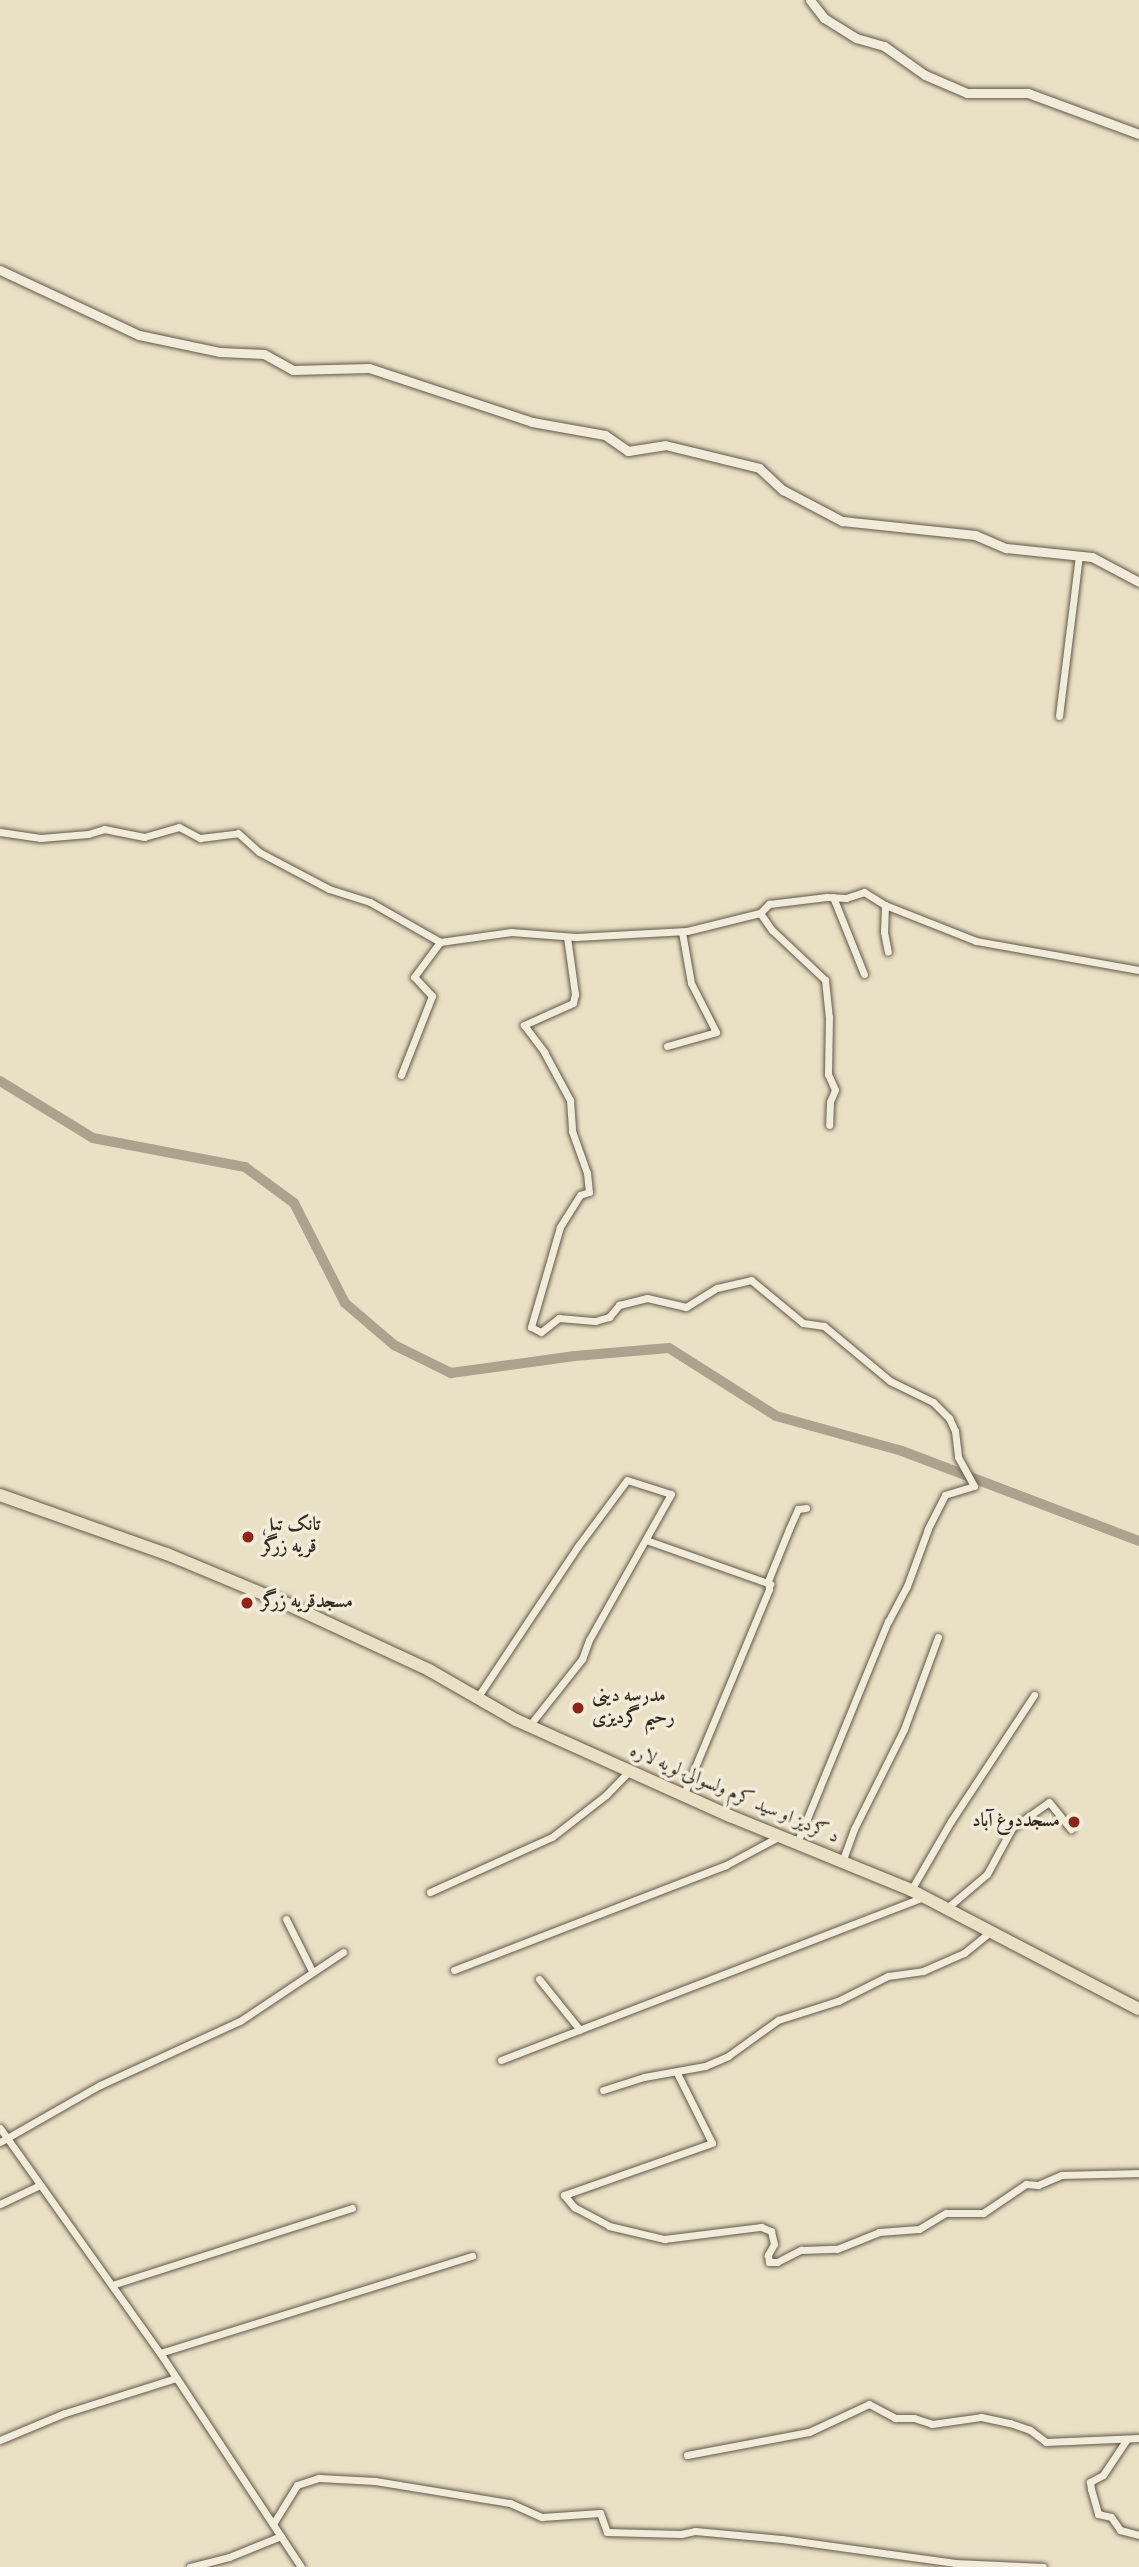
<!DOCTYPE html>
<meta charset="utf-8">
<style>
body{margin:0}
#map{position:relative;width:1139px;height:2567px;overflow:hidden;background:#eae0c5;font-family:Vollkorn,Amiri,serif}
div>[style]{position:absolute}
.river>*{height:10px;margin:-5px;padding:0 5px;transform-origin:5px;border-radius:5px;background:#aca28d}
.roads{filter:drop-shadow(0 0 2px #615748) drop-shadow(0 0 2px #615748)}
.minor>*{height:7px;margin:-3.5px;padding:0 3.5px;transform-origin:3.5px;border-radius:3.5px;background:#f1ebd9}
.tertiary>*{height:9px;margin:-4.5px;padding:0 4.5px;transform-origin:4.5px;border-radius:4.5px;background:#f1ebd9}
.trunk>*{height:12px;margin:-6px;padding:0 6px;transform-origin:6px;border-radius:6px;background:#eae0c5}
.dots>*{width:19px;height:19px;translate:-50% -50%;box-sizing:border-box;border:4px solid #f1ebd9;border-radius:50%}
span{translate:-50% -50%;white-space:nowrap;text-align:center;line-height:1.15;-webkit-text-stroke:7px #f1ebd9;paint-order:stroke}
.poi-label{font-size:19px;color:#33291f;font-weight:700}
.left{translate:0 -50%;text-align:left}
.right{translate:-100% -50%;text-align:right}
.street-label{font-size:19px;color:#33291f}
</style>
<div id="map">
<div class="river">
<i style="left:0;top:1081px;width:109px;rotate:31.5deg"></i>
<i style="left:93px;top:1138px;width:155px;rotate:10.8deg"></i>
<i style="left:245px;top:1167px;width:61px;rotate:36.3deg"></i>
<i style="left:294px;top:1203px;width:112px;rotate:63deg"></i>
<i style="left:345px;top:1303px;width:65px;rotate:40.6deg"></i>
<i style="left:394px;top:1345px;width:64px;rotate:26.2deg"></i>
<i style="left:451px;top:1373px;width:125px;rotate:-7.8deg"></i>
<i style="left:575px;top:1356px;width:94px;rotate:-4.9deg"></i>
<i style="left:669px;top:1348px;width:127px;rotate:32.4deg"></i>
<i style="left:776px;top:1416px;width:131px;rotate:15.5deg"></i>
<i style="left:902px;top:1451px;width:254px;rotate:20.8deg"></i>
</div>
<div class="roads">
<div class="minor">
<i style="left:1059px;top:716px;width:162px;rotate:-82.9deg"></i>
<i style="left:0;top:832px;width:41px;rotate:8.3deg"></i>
<i style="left:41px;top:838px;width:47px;rotate:-4.9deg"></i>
<i style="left:88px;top:834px;width:17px;rotate:-17deg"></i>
<i style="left:104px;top:829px;width:41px;rotate:11.3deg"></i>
<i style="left:144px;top:837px;width:36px;rotate:-16deg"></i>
<i style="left:179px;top:827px;width:24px;rotate:28deg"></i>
<i style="left:200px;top:838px;width:38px;rotate:-7deg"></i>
<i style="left:238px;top:833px;width:28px;rotate:42deg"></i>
<i style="left:259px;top:852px;width:79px;rotate:27.9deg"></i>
<i style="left:329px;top:889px;width:43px;rotate:17.6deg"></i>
<i style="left:370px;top:902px;width:81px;rotate:29.7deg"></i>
<i style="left:440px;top:942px;width:72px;rotate:-8deg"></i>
<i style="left:511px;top:932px;width:65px;rotate:4.4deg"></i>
<i style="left:576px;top:937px;width:111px;rotate:-3.1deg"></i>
<i style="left:687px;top:931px;width:75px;rotate:-13.9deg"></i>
<i style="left:760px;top:913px;width:13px;rotate:-45deg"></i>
<i style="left:769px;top:904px;width:58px;rotate:-6.9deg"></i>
<i style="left:827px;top:897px;width:19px;rotate:3deg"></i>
<i style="left:846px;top:898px;width:19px;rotate:-18deg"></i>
<i style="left:864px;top:892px;width:25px;rotate:32deg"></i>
<i style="left:885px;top:905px;width:98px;rotate:21.6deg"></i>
<i style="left:976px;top:941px;width:166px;rotate:10.1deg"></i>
<i style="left:833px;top:897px;width:83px;rotate:68.1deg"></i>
<i style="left:885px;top:905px;width:27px;rotate:92deg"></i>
<i style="left:884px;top:932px;width:20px;rotate:79deg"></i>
<i style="left:760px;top:913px;width:21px;rotate:55deg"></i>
<i style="left:772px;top:930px;width:73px;rotate:43.3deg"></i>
<i style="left:825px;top:980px;width:37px;rotate:84deg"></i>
<i style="left:829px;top:1017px;width:57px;rotate:91deg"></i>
<i style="left:828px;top:1074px;width:17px;rotate:66deg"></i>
<i style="left:835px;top:1090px;width:13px;rotate:113deg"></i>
<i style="left:830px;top:1102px;width:23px;rotate:92deg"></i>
<i style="left:567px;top:937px;width:58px;rotate:82deg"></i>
<i style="left:575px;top:994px;width:9px;rotate:103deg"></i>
<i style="left:573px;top:1003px;width:54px;rotate:155.8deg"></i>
<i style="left:524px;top:1025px;width:34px;rotate:53deg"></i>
<i style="left:544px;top:1052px;width:55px;rotate:61.6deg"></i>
<i style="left:570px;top:1100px;width:31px;rotate:86deg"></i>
<i style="left:572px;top:1131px;width:45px;rotate:70.3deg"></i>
<i style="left:587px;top:1173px;width:19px;rotate:84deg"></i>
<i style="left:589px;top:1192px;width:9px;rotate:162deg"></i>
<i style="left:580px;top:1195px;width:38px;rotate:122deg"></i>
<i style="left:560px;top:1227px;width:104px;rotate:106.2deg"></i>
<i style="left:531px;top:1327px;width:11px;rotate:27deg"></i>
<i style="left:541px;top:1332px;width:23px;rotate:-38deg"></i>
<i style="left:559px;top:1318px;width:36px;rotate:5deg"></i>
<i style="left:595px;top:1321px;width:15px;rotate:-16deg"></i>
<i style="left:609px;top:1317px;width:16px;rotate:-50deg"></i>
<i style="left:619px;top:1305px;width:29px;rotate:-14deg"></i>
<i style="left:647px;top:1298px;width:40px;rotate:13deg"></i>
<i style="left:686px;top:1307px;width:36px;rotate:-32deg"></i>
<i style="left:717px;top:1288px;width:35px;rotate:-13deg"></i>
<i style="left:751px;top:1280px;width:67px;rotate:39.6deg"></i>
<i style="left:803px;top:1323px;width:21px;rotate:8deg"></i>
<i style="left:824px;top:1326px;width:86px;rotate:39.8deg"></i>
<i style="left:890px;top:1381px;width:48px;rotate:26deg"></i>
<i style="left:933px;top:1402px;width:23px;rotate:45deg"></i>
<i style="left:949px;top:1418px;width:14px;rotate:65deg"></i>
<i style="left:955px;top:1431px;width:26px;rotate:83deg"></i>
<i style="left:958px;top:1457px;width:33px;rotate:61deg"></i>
<i style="left:974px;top:1486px;width:30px;rotate:163deg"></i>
<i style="left:945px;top:1495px;width:38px;rotate:117deg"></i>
<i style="left:928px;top:1529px;width:61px;rotate:110.2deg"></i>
<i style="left:907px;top:1586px;width:40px;rotate:118deg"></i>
<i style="left:888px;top:1621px;width:240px;rotate:112.3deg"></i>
<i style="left:667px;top:1046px;width:51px;rotate:-15.9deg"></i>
<i style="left:716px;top:1032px;width:55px;rotate:-117deg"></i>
<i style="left:691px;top:983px;width:52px;rotate:-100deg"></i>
<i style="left:401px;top:1075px;width:85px;rotate:-68.6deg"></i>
<i style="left:432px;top:996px;width:26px;rotate:-133deg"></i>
<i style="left:414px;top:977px;width:44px;rotate:-53.4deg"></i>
<i style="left:646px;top:1540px;width:132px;rotate:19.5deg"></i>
<i style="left:477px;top:1698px;width:182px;rotate:-56.4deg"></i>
<i style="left:578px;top:1546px;width:82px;rotate:-53.4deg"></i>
<i style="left:627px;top:1480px;width:46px;rotate:17.7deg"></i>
<i style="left:671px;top:1494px;width:167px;rotate:119.3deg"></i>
<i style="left:589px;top:1640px;width:20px;rotate:110deg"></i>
<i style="left:582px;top:1659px;width:85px;rotate:128.3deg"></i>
<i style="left:683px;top:1796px;width:224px;rotate:-67.4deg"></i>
<i style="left:769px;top:1589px;width:8px;rotate:-97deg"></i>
<i style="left:768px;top:1581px;width:56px;rotate:-68deg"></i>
<i style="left:789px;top:1529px;width:22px;rotate:-66deg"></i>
<i style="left:798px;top:1509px;width:8px;rotate:-7deg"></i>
<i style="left:842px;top:1862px;width:35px;rotate:-70deg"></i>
<i style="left:854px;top:1829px;width:112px;rotate:-63.4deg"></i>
<i style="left:904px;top:1729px;width:98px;rotate:-69.7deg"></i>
<i style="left:911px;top:1890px;width:80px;rotate:-59.9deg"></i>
<i style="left:951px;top:1821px;width:151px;rotate:-56.6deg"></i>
<i style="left:430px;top:1892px;width:134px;rotate:-24.3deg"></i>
<i style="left:552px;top:1837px;width:68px;rotate:-37.9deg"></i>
<i style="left:606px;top:1795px;width:33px;rotate:-46deg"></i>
<i style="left:947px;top:1908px;width:52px;rotate:-40.4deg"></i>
<i style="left:987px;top:1874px;width:52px;rotate:-61.5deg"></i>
<i style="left:1012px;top:1828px;width:45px;rotate:-35.1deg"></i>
<i style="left:1049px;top:1802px;width:35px;rotate:51deg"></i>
<i style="left:286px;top:1919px;width:58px;rotate:63.4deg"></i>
<i style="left:454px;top:1970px;width:292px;rotate:-21.1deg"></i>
<i style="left:726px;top:1865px;width:61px;rotate:-28.2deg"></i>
<i style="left:539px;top:1979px;width:65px;rotate:51.2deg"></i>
<i style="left:501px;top:2060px;width:453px;rotate:-21.1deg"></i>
<i style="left:677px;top:2073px;width:78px;rotate:63.4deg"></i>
<i style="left:712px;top:2143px;width:157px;rotate:160.6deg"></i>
<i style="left:564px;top:2195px;width:16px;rotate:50deg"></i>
<i style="left:574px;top:2207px;width:40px;rotate:28deg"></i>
<i style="left:609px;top:2226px;width:57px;rotate:13.3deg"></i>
<i style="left:664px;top:2239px;width:98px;rotate:-7.1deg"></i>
<i style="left:761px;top:2227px;width:11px;rotate:22deg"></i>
<i style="left:771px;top:2231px;width:13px;rotate:77deg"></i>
<i style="left:774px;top:2244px;width:13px;rotate:119deg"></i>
<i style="left:768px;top:2255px;width:7px;rotate:82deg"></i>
<i style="left:769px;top:2262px;width:8px"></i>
<i style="left:777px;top:2262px;width:27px;rotate:-27deg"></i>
<i style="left:801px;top:2250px;width:36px;rotate:-2deg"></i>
<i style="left:837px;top:2249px;width:45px;rotate:-22deg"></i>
<i style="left:879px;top:2232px;width:40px;rotate:-4.3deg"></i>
<i style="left:919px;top:2229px;width:31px;rotate:-31deg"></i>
<i style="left:946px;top:2213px;width:37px"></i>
<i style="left:983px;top:2213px;width:52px;rotate:-34deg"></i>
<i style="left:1026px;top:2184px;width:12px;rotate:5deg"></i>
<i style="left:1038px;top:2185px;width:26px;rotate:-23deg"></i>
<i style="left:1062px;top:2175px;width:77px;rotate:-1.5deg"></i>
<i style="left:603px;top:2090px;width:43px;rotate:-17.6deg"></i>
<i style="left:644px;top:2077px;width:62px;rotate:-10.2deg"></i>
<i style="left:705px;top:2066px;width:25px;rotate:-23deg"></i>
<i style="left:728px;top:2056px;width:62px;rotate:-35.8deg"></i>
<i style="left:778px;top:2020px;width:63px;rotate:-17.6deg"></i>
<i style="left:838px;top:2001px;width:56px;rotate:-26.6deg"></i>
<i style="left:888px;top:1976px;width:35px;rotate:-8deg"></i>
<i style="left:923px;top:1971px;width:45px;rotate:-23.7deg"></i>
<i style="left:964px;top:1953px;width:33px;rotate:-39deg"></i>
<i style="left:0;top:2128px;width:276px;rotate:54.6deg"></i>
<i style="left:160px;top:2353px;width:256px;rotate:56.6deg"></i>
<i style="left:0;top:2142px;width:115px;rotate:-29.7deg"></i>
<i style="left:100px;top:2085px;width:154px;rotate:-24.6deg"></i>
<i style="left:240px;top:2021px;width:124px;rotate:-33.8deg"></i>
<i style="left:0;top:2204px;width:44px;rotate:-25.4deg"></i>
<i style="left:112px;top:2285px;width:252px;rotate:-17.8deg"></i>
<i style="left:160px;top:2353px;width:327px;rotate:-17.3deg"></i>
<i style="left:1127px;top:2439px;width:43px;rotate:123.7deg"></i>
<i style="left:1103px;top:2475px;width:15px;rotate:152deg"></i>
<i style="left:1090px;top:2482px;width:7px;rotate:82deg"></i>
<i style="left:1091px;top:2489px;width:26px;rotate:74deg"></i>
<i style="left:1098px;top:2514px;width:13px;rotate:13deg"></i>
<i style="left:1111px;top:2517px;width:16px;rotate:55deg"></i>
<i style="left:1120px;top:2530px;width:20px;rotate:15deg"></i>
<i style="left:0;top:2440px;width:70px;rotate:-22.6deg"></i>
<i style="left:65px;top:2413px;width:116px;rotate:-17.5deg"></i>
<i style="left:687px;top:2455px;width:124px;rotate:-10.7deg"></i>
<i style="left:809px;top:2432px;width:66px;rotate:-25deg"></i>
<i style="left:869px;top:2404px;width:30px;rotate:28deg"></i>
<i style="left:895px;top:2418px;width:19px"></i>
<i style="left:914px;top:2418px;width:19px;rotate:18deg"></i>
<i style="left:932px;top:2424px;width:49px;rotate:-8.1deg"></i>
<i style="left:981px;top:2417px;width:30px;rotate:12deg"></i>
<i style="left:1010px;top:2423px;width:21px;rotate:19deg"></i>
<i style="left:1030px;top:2430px;width:20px;rotate:37deg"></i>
<i style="left:1046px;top:2442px;width:93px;rotate:-2.5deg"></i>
<i style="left:273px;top:2524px;width:46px;rotate:-58.4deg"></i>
<i style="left:297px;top:2485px;width:23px;rotate:-18deg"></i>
<i style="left:319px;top:2478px;width:56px;rotate:3.1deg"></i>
<i style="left:375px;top:2481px;width:137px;rotate:9.3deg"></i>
<i style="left:510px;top:2503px;width:35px;rotate:24deg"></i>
<i style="left:542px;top:2517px;width:58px;rotate:-3.9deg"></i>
<i style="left:600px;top:2513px;width:20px;rotate:70deg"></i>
<i style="left:607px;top:2532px;width:74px;rotate:1.5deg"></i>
<i style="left:681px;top:2534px;width:14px;rotate:-12deg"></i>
<i style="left:695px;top:2531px;width:87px;rotate:5.3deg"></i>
<i style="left:782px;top:2539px;width:175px;rotate:7.9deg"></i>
<i style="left:955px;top:2563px;width:88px;rotate:2.6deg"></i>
<i style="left:190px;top:2567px;width:40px;rotate:-14.4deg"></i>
<i style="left:229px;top:2557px;width:56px;rotate:-22deg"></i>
</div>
<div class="tertiary">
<i style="left:810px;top:0;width:23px;rotate:52deg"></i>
<i style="left:824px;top:18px;width:38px;rotate:32deg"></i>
<i style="left:856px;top:38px;width:29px;rotate:16deg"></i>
<i style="left:884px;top:46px;width:50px;rotate:35.3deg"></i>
<i style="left:925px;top:75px;width:46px;rotate:23.2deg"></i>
<i style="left:967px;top:93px;width:61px"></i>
<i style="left:1028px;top:93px;width:118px;rotate:20.3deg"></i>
<i style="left:0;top:270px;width:153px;rotate:25.1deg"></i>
<i style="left:139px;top:335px;width:83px;rotate:11.9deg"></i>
<i style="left:220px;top:352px;width:44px;rotate:2.6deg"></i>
<i style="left:264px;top:354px;width:33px;rotate:29deg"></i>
<i style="left:293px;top:370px;width:76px;rotate:-1.5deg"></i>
<i style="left:369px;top:368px;width:172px;rotate:18.3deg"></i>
<i style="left:532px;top:422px;width:74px;rotate:10.1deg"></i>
<i style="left:605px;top:435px;width:28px;rotate:35deg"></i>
<i style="left:628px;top:451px;width:37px;rotate:-9deg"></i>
<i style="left:665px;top:445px;width:97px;rotate:13.7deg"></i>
<i style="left:759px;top:468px;width:33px;rotate:43deg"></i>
<i style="left:783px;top:490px;width:67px;rotate:27.7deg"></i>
<i style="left:842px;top:521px;width:134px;rotate:6deg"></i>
<i style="left:975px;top:535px;width:34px;rotate:23deg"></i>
<i style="left:1006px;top:548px;width:86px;rotate:6deg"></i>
<i style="left:1092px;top:557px;width:53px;rotate:28deg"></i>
</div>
<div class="trunk">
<i style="left:0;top:1495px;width:177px;rotate:19.5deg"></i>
<i style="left:167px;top:1554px;width:130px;rotate:22.6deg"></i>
<i style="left:287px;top:1604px;width:157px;rotate:24.9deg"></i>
<i style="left:429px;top:1670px;width:100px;rotate:29.9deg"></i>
<i style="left:516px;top:1720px;width:235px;rotate:24.2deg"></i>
<i style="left:730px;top:1816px;width:196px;rotate:22.2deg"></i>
<i style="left:911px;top:1890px;width:257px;rotate:27.6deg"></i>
</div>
</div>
<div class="dots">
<i style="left:248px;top:1537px;background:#8f2418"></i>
<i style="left:247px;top:1603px;background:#8f2418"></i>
<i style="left:578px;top:1708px;background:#8f2418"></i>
<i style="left:1074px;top:1822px;background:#8f2418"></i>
</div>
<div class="poi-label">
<span class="left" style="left:262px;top:1537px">تانک تیل<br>قریه زرگر</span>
<span class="left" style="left:261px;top:1603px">مسجدقریه زرگر</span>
<span class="left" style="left:592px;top:1708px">مدرسه دینی<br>رحیم گردیزی</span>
<span class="right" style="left:1060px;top:1822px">مسجددوغ آباد</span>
</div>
<div class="street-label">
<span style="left:734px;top:1795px;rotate:23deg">د ګردیز او سید کرم ولسوالۍ لویه لاره</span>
</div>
</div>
